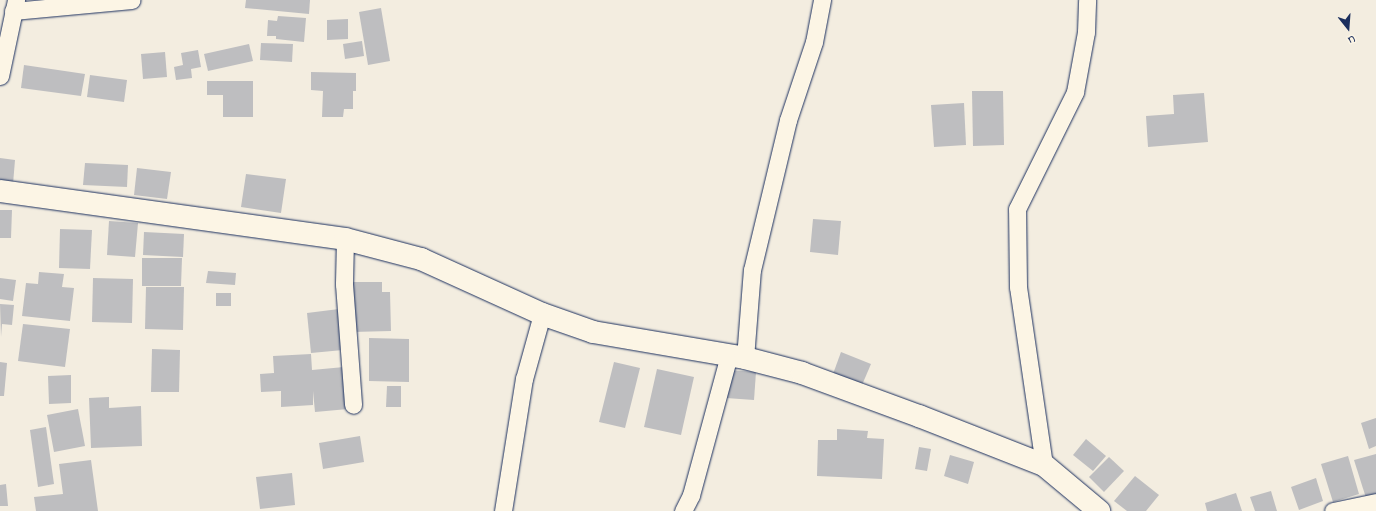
<!DOCTYPE html>
<style>
body{margin:0}
#map{position:relative;width:1376px;height:511px;overflow:hidden;background:#f3ede0;font-family:"Indie Flower",sans-serif}
div>[style]{position:absolute}
.building>*{inset:0;background:#bebec0}
.roads{filter:drop-shadow(0 0 1px #1b2f5e) drop-shadow(0 0 1px #1b2f5e)}
.minor>*{height:17px;margin:-8.5px;padding:0 8.5px;transform-origin:8.5px;border-radius:8.5px;background:#fcf5e5}
.tertiary>*{height:22px;margin:-11px;padding:0 11px;transform-origin:11px;border-radius:11px;background:#fcf5e5}
span{translate:-50% -50%;white-space:nowrap;text-align:center;line-height:1.15;-webkit-text-stroke:3px #fcf5e5;paint-order:stroke}
.north{position:absolute;left:1328px;top:8px;width:40px;height:40px;-webkit-text-stroke:3px #fcf5e5;paint-order:stroke;rotate:163deg;font-size:11px;font-weight:700;line-height:16px;text-align:center;color:#1b2f5e}
.north::after{content:'';display:block;margin:auto;width:14px;height:18px;background:#1b2f5e;clip-path:polygon(50% 0,100% 100%,50% 72%,0 100%)}
</style>
<div id="map">
<div class="building">
<i style="clip-path:polygon(246px 0,310px 0,309px 14px,245px 8px)"></i>
<i style="clip-path:polygon(381px 8px,390px 61px,368px 65px,359px 12px)"></i>
<i style="clip-path:polygon(278px 16px,306px 18px,304px 42px,276px 39px,276px 36px,267px 36px,268px 20px,277px 21px)"></i>
<i style="clip-path:polygon(348px 19px,348px 39px,327px 40px,327px 20px)"></i>
<i style="clip-path:polygon(362px 41px,364px 56px,345px 59px,343px 44px)"></i>
<i style="clip-path:polygon(261px 43px,293px 44px,292px 62px,260px 60px)"></i>
<i style="clip-path:polygon(249px 44px,253px 61px,208px 71px,204px 54px)"></i>
<i style="clip-path:polygon(198px 50px,201px 67px,191px 69px,192px 78px,176px 80px,174px 67px,183px 65px,181px 53px)"></i>
<i style="clip-path:polygon(165px 52px,167px 77px,143px 79px,141px 54px)"></i>
<i style="clip-path:polygon(24px 65px,85px 74px,81px 96px,21px 88px)"></i>
<i style="clip-path:polygon(311px 72px,356px 73px,356px 91px,353px 91px,353px 109px,344px 109px,343px 117px,322px 117px,323px 91px,311px 90px)"></i>
<i style="clip-path:polygon(90px 75px,127px 80px,124px 102px,87px 97px)"></i>
<i style="clip-path:polygon(207px 81px,253px 81px,253px 117px,223px 117px,223px 95px,207px 95px)"></i>
<i style="clip-path:polygon(972px 91px,1003px 91px,1004px 145px,973px 146px)"></i>
<i style="clip-path:polygon(1204px 93px,1208px 142px,1148px 147px,1146px 116px,1174px 114px,1173px 95px)"></i>
<i style="clip-path:polygon(964px 103px,966px 145px,934px 147px,931px 105px)"></i>
<i style="clip-path:polygon(0 158px,15px 160px,13px 184px,0 182px)"></i>
<i style="clip-path:polygon(85px 163px,128px 165px,127px 187px,83px 185px)"></i>
<i style="clip-path:polygon(137px 168px,171px 172px,167px 199px,134px 195px)"></i>
<i style="clip-path:polygon(246px 174px,286px 179px,281px 213px,241px 207px)"></i>
<i style="clip-path:polygon(0 210px,12px 210px,11px 238px,0 238px)"></i>
<i style="clip-path:polygon(813px 219px,841px 221px,838px 255px,810px 252px)"></i>
<i style="clip-path:polygon(109px 221px,138px 223px,135px 257px,107px 255px)"></i>
<i style="clip-path:polygon(60px 229px,92px 230px,90px 269px,59px 268px)"></i>
<i style="clip-path:polygon(144px 232px,184px 234px,183px 257px,143px 255px)"></i>
<i style="clip-path:polygon(142px 258px,182px 258px,181px 286px,142px 286px)"></i>
<i style="clip-path:polygon(208px 271px,236px 273px,235px 285px,206px 283px)"></i>
<i style="clip-path:polygon(39px 272px,64px 274px,62px 287px,74px 288px,70px 321px,22px 316px,26px 283px,38px 284px)"></i>
<i style="clip-path:polygon(0 278px,16px 280px,13px 301px,0 299px)"></i>
<i style="clip-path:polygon(93px 278px,133px 279px,132px 323px,92px 322px)"></i>
<i style="clip-path:polygon(351px 282px,382px 282px,382px 292px,390px 292px,391px 331px,352px 332px)"></i>
<i style="clip-path:polygon(146px 287px,184px 287px,183px 330px,145px 329px)"></i>
<i style="clip-path:polygon(216px 293px,231px 293px,231px 306px,216px 306px)"></i>
<i style="clip-path:polygon(0 304px,14px 305px,12px 325px,2px 324px,1px 337px)"></i>
<i style="clip-path:polygon(339px 309px,343px 350px,311px 353px,307px 313px)"></i>
<i style="clip-path:polygon(23px 324px,70px 329px,65px 367px,18px 361px)"></i>
<i style="clip-path:polygon(369px 338px,409px 339px,409px 382px,369px 381px)"></i>
<i style="clip-path:polygon(152px 349px,180px 350px,179px 392px,151px 392px)"></i>
<i style="clip-path:polygon(841px 352px,871px 364px,862px 385px,833px 374px)"></i>
<i style="clip-path:polygon(311px 354px,312px 370px,344px 367px,348px 409px,315px 412px,313px 391px,313px 405px,281px 407px,281px 391px,261px 392px,260px 374px,274px 373px,273px 356px)"></i>
<i style="clip-path:polygon(0 362px,7px 363px,4px 396px,0 396px)"></i>
<i style="clip-path:polygon(614px 362px,640px 368px,625px 428px,599px 422px)"></i>
<i style="clip-path:polygon(657px 369px,694px 377px,681px 435px,644px 427px)"></i>
<i style="clip-path:polygon(728px 370px,756px 372px,754px 400px,726px 398px)"></i>
<i style="clip-path:polygon(71px 375px,71px 403px,49px 404px,48px 376px)"></i>
<i style="clip-path:polygon(387px 386px,401px 386px,401px 407px,386px 407px)"></i>
<i style="clip-path:polygon(109px 397px,109px 408px,141px 406px,142px 446px,91px 448px,89px 398px)"></i>
<i style="clip-path:polygon(78px 409px,85px 446px,54px 452px,47px 415px)"></i>
<i style="clip-path:polygon(1376px 418px,1376px 446px,1369px 449px,1361px 423px)"></i>
<i style="clip-path:polygon(46px 427px,54px 484px,38px 487px,30px 430px)"></i>
<i style="clip-path:polygon(837px 429px,868px 431px,867px 438px,884px 439px,882px 479px,817px 476px,818px 440px,837px 440px)"></i>
<i style="clip-path:polygon(360px 436px,364px 462px,323px 469px,319px 443px)"></i>
<i style="clip-path:polygon(1086px 439px,1106px 456px,1093px 471px,1073px 455px)"></i>
<i style="clip-path:polygon(919px 447px,931px 449px,927px 471px,915px 469px)"></i>
<i style="clip-path:polygon(1376px 454px,1376px 495px,1366px 498px,1354px 460px)"></i>
<i style="clip-path:polygon(950px 455px,974px 462px,968px 484px,944px 476px)"></i>
<i style="clip-path:polygon(1348px 456px,1359px 494px,1333px 502px,1321px 464px)"></i>
<i style="clip-path:polygon(1109px 457px,1124px 471px,1104px 492px,1089px 477px)"></i>
<i style="clip-path:polygon(91px 460px,98px 511px,36px 511px,34px 497px,63px 494px,59px 464px)"></i>
<i style="clip-path:polygon(292px 473px,295px 505px,260px 509px,256px 477px)"></i>
<i style="clip-path:polygon(1135px 476px,1159px 495px,1146px 511px,1127px 511px,1114px 501px)"></i>
<i style="clip-path:polygon(1316px 478px,1323px 501px,1299px 510px,1291px 487px)"></i>
<i style="clip-path:polygon(6px 484px,8px 506px,0 506px,0 485px)"></i>
<i style="clip-path:polygon(1271px 491px,1277px 511px,1255px 511px,1250px 497px)"></i>
<i style="clip-path:polygon(1236px 493px,1242px 511px,1207px 511px,1205px 503px)"></i>
</div>
<div class="roads">
<div class="minor">
<i style="left:13px;top:11px;width:119px;rotate:-5.3deg"></i>
<i style="left:0;top:76px;width:78px;rotate:-78.1deg"></i>
<i style="left:345px;top:239px;width:45px;rotate:91.3deg"></i>
<i style="left:344px;top:284px;width:121px;rotate:85.7deg"></i>
<i style="left:745px;top:358px;width:88px;rotate:-85.5deg"></i>
<i style="left:752px;top:270px;width:154px;rotate:-76.5deg"></i>
<i style="left:788px;top:120px;width:82px;rotate:-71.6deg"></i>
<i style="left:814px;top:42px;width:43px;rotate:-79.2deg"></i>
<i style="left:1044px;top:465px;width:180px;rotate:-98.3deg"></i>
<i style="left:1018px;top:287px;width:78px;rotate:-90.7deg"></i>
<i style="left:1017px;top:209px;width:131px;rotate:-63.6deg"></i>
<i style="left:1075px;top:92px;width:61px;rotate:-79.6deg"></i>
<i style="left:1086px;top:32px;width:32px;rotate:-88deg"></i>
<i style="left:503px;top:511px;width:134px;rotate:-81deg"></i>
<i style="left:524px;top:379px;width:67px;rotate:-74.5deg"></i>
<i style="left:683px;top:511px;width:18px;rotate:-63deg"></i>
<i style="left:691px;top:495px;width:145px;rotate:-74.8deg"></i>
<i style="left:1333px;top:511px;width:44px;rotate:-11.8deg"></i>
</div>
<div class="tertiary">
<i style="left:0;top:191px;width:348px;rotate:7.9deg"></i>
<i style="left:345px;top:239px;width:79px;rotate:14.7deg"></i>
<i style="left:421px;top:259px;width:133px;rotate:24.4deg"></i>
<i style="left:542px;top:314px;width:54px;rotate:19.4deg"></i>
<i style="left:593px;top:332px;width:154px;rotate:9.7deg"></i>
<i style="left:745px;top:358px;width:59px;rotate:14.7deg"></i>
<i style="left:802px;top:373px;width:125px;rotate:20.2deg"></i>
<i style="left:919px;top:416px;width:134px;rotate:21.4deg"></i>
<i style="left:1044px;top:465px;width:72px;rotate:39.9deg"></i>
</div>
</div>
<div class="north">U</div>
</div>
